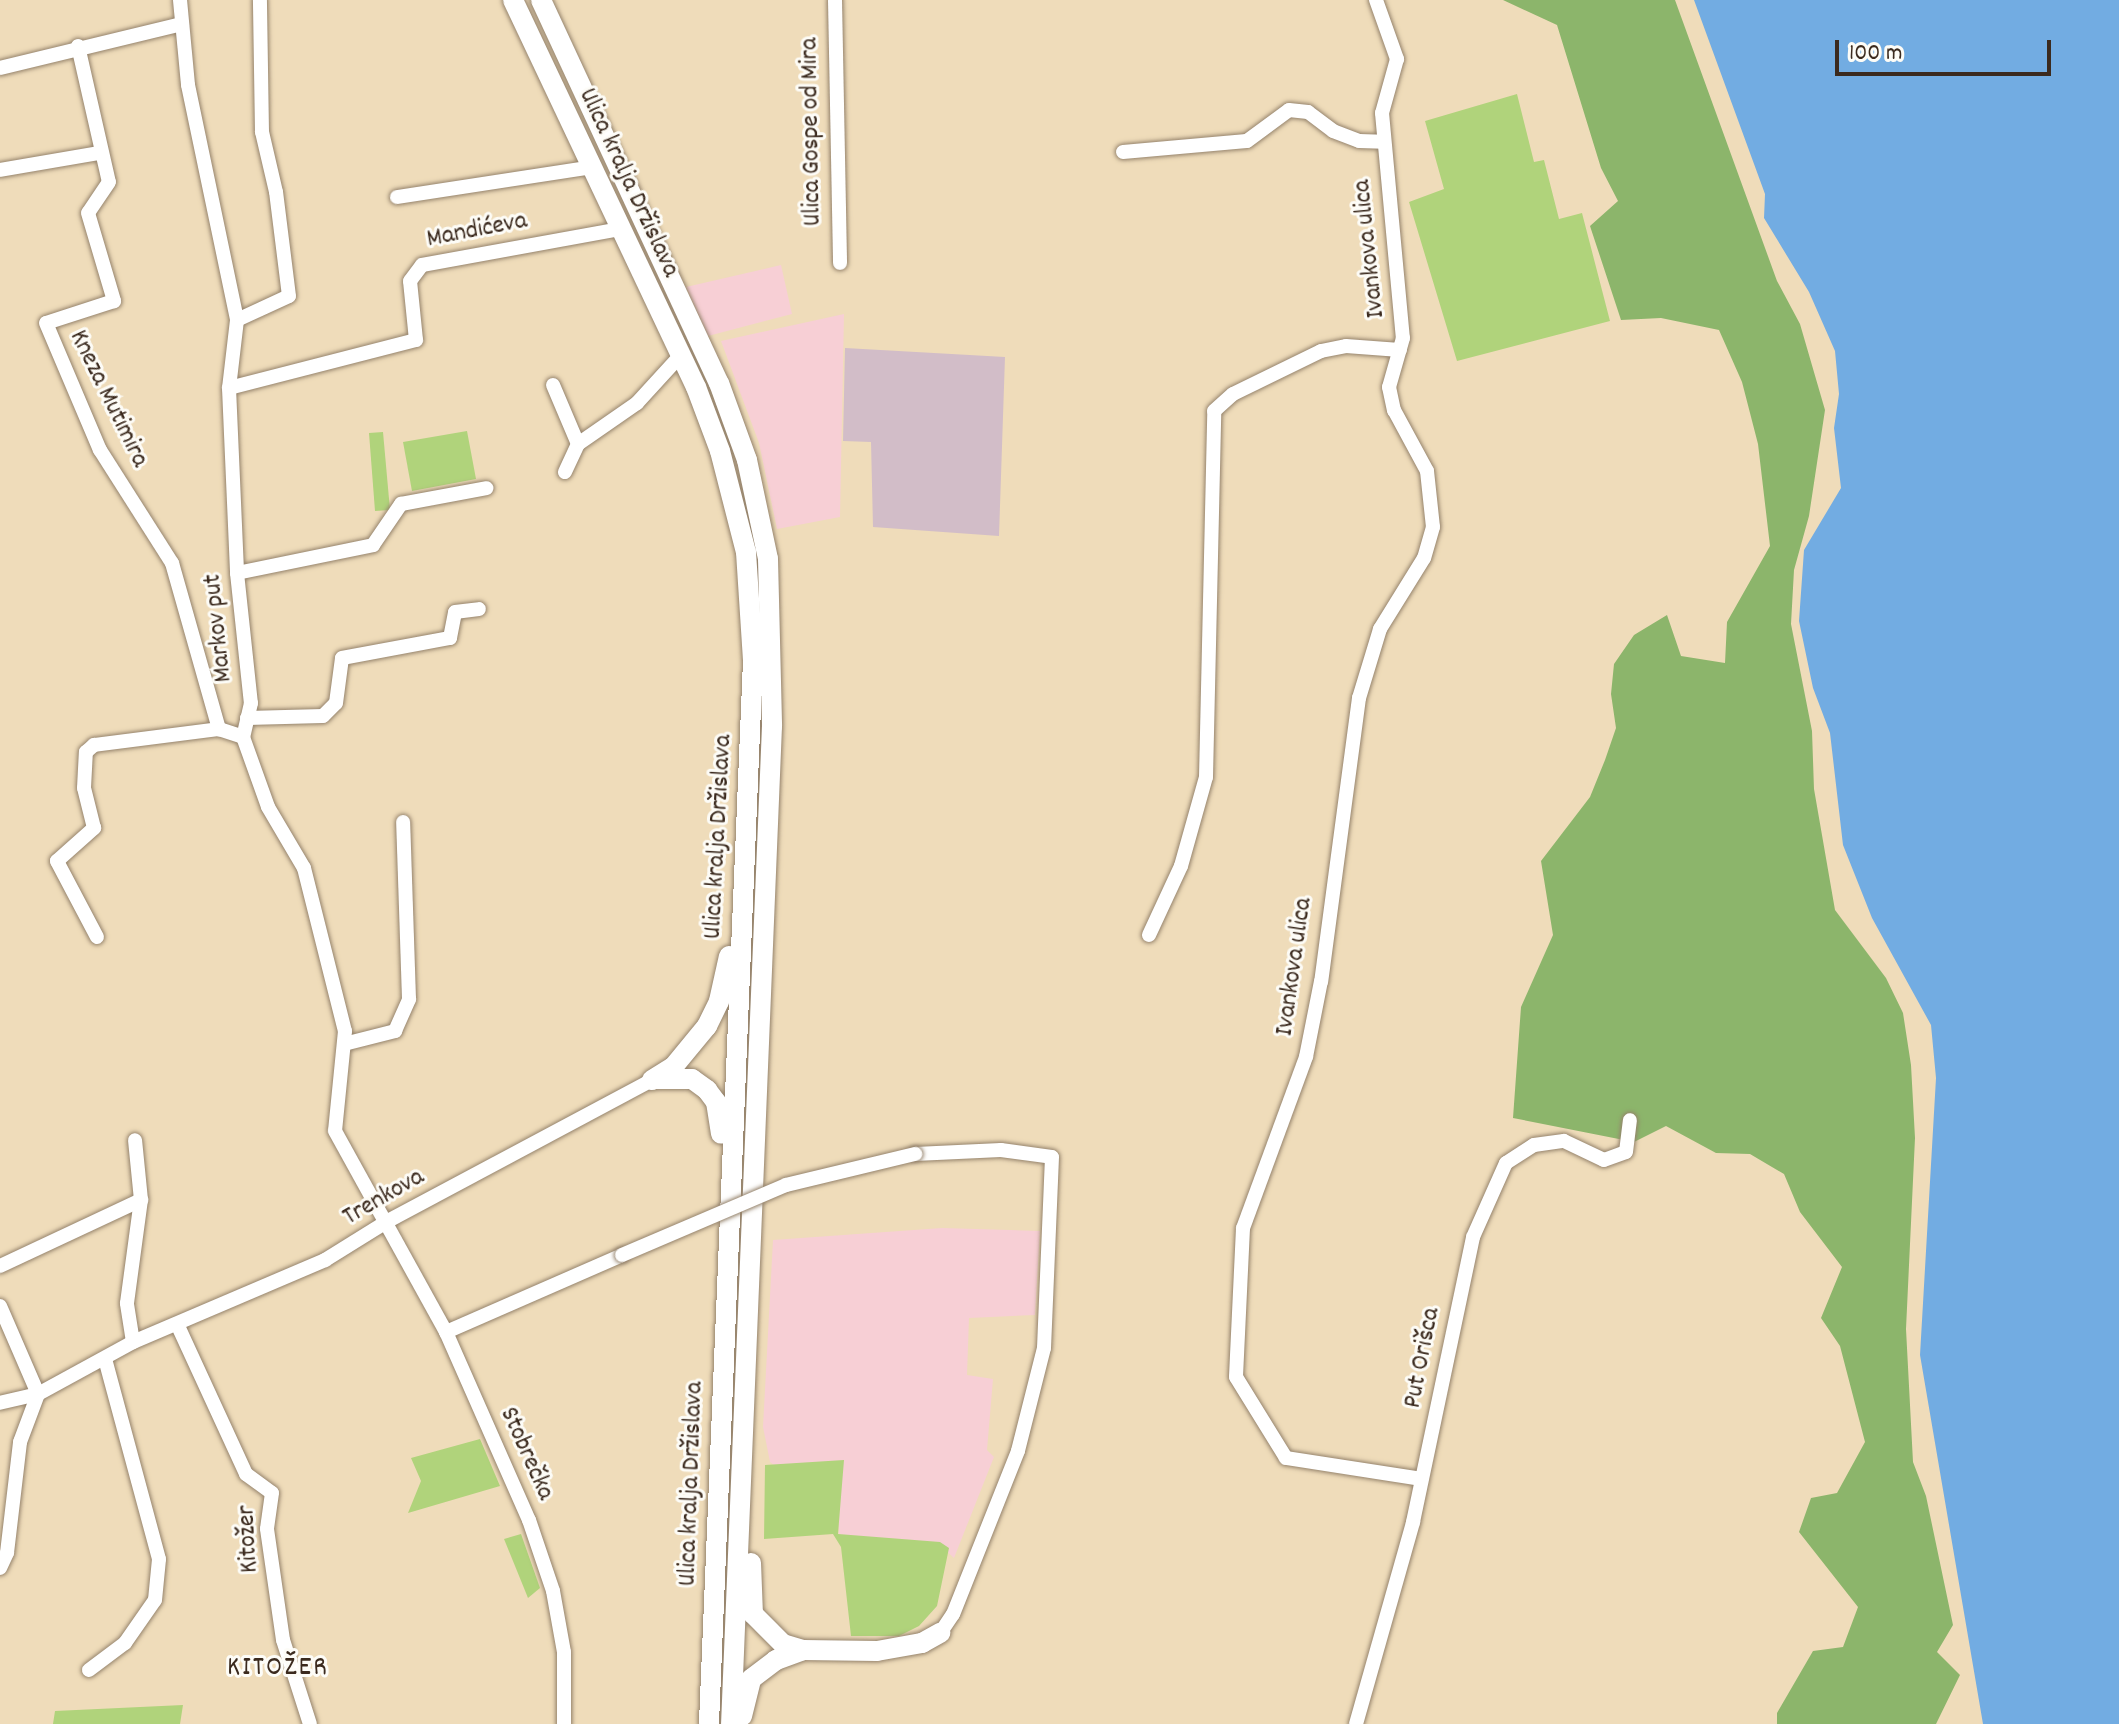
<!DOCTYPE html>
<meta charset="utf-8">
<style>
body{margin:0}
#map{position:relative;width:2119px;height:1724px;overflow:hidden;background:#efdcba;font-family:Dekko,sans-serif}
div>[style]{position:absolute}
.built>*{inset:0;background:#f7cfd5}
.industrial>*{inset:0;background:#d2bdc8}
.green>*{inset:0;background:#b0d37b}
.forest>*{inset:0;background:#8cb56b}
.water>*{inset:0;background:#72ace2}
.roads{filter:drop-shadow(0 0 2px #95836c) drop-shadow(0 0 2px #95836c)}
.minor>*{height:14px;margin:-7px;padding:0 7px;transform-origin:7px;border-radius:7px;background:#fff}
.highway>*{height:20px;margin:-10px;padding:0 10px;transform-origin:10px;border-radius:10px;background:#fff}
.bridges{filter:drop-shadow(0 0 2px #95836c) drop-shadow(0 0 2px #95836c)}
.minor-bridge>*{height:14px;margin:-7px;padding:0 7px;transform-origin:7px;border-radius:7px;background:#fff}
span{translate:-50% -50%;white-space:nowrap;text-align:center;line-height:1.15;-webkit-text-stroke:6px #fdfcf7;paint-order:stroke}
.street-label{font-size:26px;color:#3b2a1e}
.neighbourhood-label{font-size:28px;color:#3b2a1e;letter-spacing:2px}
.scale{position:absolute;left:1835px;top:40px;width:216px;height:36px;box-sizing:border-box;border:4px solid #3b2a1e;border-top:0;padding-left:10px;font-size:24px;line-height:28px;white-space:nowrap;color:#3b2a1e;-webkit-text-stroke:6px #fdfcf7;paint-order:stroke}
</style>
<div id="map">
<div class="built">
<i style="clip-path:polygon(781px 265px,792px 314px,708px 336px,686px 287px)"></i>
<i style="clip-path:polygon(844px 314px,840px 517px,777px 529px,759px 443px,721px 341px)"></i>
<i style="clip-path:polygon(942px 1228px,1040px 1231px,1035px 1315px,969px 1318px,967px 1375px,993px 1379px,987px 1450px,994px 1457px,954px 1558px,942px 1547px,839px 1536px,838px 1513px,770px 1462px,763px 1427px,773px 1240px)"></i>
</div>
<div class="industrial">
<i style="clip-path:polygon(845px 348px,1005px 357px,999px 536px,873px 527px,871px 442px,843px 441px)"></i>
</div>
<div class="green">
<i style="clip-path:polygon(1517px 94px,1534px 162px,1544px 160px,1559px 219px,1582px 213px,1610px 321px,1457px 361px,1409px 202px,1444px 189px,1425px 121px)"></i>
<i style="clip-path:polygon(467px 431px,476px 479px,412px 491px,403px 442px)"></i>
<i style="clip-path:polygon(383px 432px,390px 510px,375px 511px,369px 433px)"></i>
<i style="clip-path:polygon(480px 1439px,500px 1486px,408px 1513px,421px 1481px,411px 1458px)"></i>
<i style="clip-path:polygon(844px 1460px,838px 1534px,940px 1542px,949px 1548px,937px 1606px,919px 1626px,899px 1636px,851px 1636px,841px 1547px,833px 1534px,764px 1539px,765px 1465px)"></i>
<i style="clip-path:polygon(521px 1534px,540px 1588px,528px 1598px,504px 1539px)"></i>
<i style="clip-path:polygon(183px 1705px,180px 1724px,53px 1724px,55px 1711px)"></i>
</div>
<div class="forest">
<i style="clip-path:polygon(1503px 0,1675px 0,1777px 281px,1800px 324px,1825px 410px,1809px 516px,1794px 570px,1791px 624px,1812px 731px,1814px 789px,1835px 910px,1886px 978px,1903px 1013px,1911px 1065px,1915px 1138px,1906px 1329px,1913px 1462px,1926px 1496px,1953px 1625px,1937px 1652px,1960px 1675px,1936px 1724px,1777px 1724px,1777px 1713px,1813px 1651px,1843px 1647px,1858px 1607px,1799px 1532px,1811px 1498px,1837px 1493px,1865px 1442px,1840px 1346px,1821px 1318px,1842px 1267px,1800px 1212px,1784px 1174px,1750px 1154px,1716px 1153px,1666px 1126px,1634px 1142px,1513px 1118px,1521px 1007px,1553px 935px,1541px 861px,1590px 797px,1605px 760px,1616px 728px,1611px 694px,1614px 664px,1634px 635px,1667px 615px,1681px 656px,1725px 663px,1727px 622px,1770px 546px,1758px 444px,1742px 382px,1719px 330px,1661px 318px,1621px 320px,1590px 226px,1618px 201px,1601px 168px,1557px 25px)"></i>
</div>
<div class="water">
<i style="clip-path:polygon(1694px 0,2119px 0,2119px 1724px,1983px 1724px,1920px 1355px,1936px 1078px,1931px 1025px,1872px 918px,1843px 845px,1830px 733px,1813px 688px,1799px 621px,1804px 550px,1841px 488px,1834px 428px,1839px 394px,1835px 351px,1809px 292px,1764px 218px,1765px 194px)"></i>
</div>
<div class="roads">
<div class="minor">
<i style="left:180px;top:0;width:85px;rotate:84.6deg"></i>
<i style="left:188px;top:85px;width:240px;rotate:78.2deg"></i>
<i style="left:237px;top:320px;width:68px;rotate:96.7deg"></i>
<i style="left:229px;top:388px;width:185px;rotate:87.5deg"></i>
<i style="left:237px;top:573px;width:131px;rotate:83.9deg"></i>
<i style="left:251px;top:703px;width:35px;rotate:103deg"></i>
<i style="left:243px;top:737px;width:74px;rotate:70.3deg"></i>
<i style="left:268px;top:807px;width:71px;rotate:59.5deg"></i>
<i style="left:304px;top:868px;width:168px;rotate:75.9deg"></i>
<i style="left:345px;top:1031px;width:100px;rotate:95.7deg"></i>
<i style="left:335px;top:1131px;width:230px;rotate:61.1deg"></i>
<i style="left:446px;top:1332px;width:206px;rotate:66.2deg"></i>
<i style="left:529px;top:1520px;width:75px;rotate:71.3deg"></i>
<i style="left:553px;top:1591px;width:62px;rotate:79.8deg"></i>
<i style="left:564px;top:1652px;width:72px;rotate:90deg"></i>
<i style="left:835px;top:0;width:263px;rotate:88.9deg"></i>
<i style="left:1376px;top:0;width:63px;rotate:70.4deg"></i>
<i style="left:1397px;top:59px;width:56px;rotate:105.5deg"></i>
<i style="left:1382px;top:113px;width:226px;rotate:84.7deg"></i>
<i style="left:1403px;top:338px;width:51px;rotate:105.9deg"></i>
<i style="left:1389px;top:387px;width:24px;rotate:78deg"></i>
<i style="left:1394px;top:410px;width:69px;rotate:61.6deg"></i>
<i style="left:1427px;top:471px;width:56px;rotate:83.9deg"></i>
<i style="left:1433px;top:527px;width:32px;rotate:106deg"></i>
<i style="left:1424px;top:558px;width:84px;rotate:121.8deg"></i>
<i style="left:1380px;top:629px;width:72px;rotate:106.9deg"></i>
<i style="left:1359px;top:698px;width:286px;rotate:97.6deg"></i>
<i style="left:1321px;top:981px;width:77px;rotate:101.2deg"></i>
<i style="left:1306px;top:1057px;width:182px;rotate:110.2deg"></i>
<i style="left:1243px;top:1228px;width:149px;rotate:92.7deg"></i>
<i style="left:1236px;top:1377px;width:95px;rotate:58.3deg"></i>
<i style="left:1286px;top:1458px;width:137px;rotate:8.8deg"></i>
<i style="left:78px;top:46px;width:139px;rotate:77.2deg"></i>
<i style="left:109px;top:182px;width:37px;rotate:124deg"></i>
<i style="left:88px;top:213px;width:92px;rotate:73.5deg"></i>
<i style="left:114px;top:301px;width:71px;rotate:162.1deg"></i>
<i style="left:46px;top:323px;width:138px;rotate:67deg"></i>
<i style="left:100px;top:450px;width:134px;rotate:57.5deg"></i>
<i style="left:172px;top:563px;width:173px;rotate:74.2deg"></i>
<i style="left:219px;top:729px;width:25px;rotate:18deg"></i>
<i style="left:0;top:68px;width:187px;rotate:-13.6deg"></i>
<i style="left:1123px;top:152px;width:124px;rotate:-5.1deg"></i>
<i style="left:1247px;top:141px;width:52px;rotate:-36.4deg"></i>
<i style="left:1289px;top:110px;width:19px;rotate:6deg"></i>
<i style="left:1308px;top:112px;width:31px;rotate:37deg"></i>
<i style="left:1333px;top:131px;width:28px;rotate:21deg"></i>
<i style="left:1359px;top:141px;width:24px;rotate:2deg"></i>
<i style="left:0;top:170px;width:100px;rotate:-9.7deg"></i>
<i style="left:397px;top:197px;width:197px;rotate:-8.7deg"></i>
<i style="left:237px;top:320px;width:57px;rotate:-24.8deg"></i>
<i style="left:289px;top:296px;width:105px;rotate:-97.1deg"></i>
<i style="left:276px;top:192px;width:62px;rotate:-103.1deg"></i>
<i style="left:262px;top:132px;width:132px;rotate:-90.9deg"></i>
<i style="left:553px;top:385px;width:64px;rotate:67deg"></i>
<i style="left:578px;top:444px;width:31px;rotate:115deg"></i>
<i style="left:229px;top:388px;width:193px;rotate:-14.4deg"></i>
<i style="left:416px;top:340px;width:59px;rotate:-95.8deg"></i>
<i style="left:410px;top:281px;width:20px;rotate:-53deg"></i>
<i style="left:422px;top:265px;width:202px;rotate:-10.3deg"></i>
<i style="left:578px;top:444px;width:72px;rotate:-34.8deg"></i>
<i style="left:637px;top:403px;width:65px;rotate:-47.5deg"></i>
<i style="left:237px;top:573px;width:139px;rotate:-11.6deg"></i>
<i style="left:373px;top:545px;width:50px;rotate:-55.7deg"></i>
<i style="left:401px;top:504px;width:87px;rotate:-10.5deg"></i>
<i style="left:247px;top:718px;width:76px;rotate:-1.5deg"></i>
<i style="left:323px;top:716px;width:18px;rotate:-45deg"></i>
<i style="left:336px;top:703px;width:45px;rotate:-82.4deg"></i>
<i style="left:342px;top:658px;width:110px;rotate:-10.5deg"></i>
<i style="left:450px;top:638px;width:26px;rotate:-79deg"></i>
<i style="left:455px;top:612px;width:24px;rotate:-7deg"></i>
<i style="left:1149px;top:935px;width:76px;rotate:-65.1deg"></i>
<i style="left:1181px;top:866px;width:92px;rotate:-74.3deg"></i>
<i style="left:1206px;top:777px;width:366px;rotate:-88.7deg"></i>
<i style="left:1214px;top:411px;width:25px;rotate:-42deg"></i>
<i style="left:1233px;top:394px;width:98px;rotate:-26deg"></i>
<i style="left:1321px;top:351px;width:25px;rotate:-11deg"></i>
<i style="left:1346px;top:346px;width:54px;rotate:4.2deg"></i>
<i style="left:97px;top:937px;width:86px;rotate:-117.8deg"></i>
<i style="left:57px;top:861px;width:50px;rotate:-41.7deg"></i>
<i style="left:94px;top:828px;width:41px;rotate:-104deg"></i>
<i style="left:84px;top:788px;width:36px;rotate:-87deg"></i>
<i style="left:86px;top:752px;width:11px;rotate:-41deg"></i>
<i style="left:94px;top:745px;width:126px;rotate:-7.3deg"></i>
<i style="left:344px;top:1044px;width:53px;rotate:-14.3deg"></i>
<i style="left:395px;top:1031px;width:35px;rotate:-66deg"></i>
<i style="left:409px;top:999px;width:177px;rotate:-91.9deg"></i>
<i style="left:915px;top:1154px;width:86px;rotate:-2.7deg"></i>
<i style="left:1001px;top:1150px;width:51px;rotate:7.8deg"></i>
<i style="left:1052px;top:1157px;width:191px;rotate:92.4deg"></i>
<i style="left:1044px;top:1348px;width:106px;rotate:104.2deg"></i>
<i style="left:1018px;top:1451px;width:175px;rotate:111.7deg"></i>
<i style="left:953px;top:1614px;width:23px;rotate:124deg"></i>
<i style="left:0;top:1266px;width:156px;rotate:-25.1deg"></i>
<i style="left:0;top:1306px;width:96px;rotate:66.6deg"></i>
<i style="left:38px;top:1394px;width:39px;rotate:167deg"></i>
<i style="left:178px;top:1326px;width:163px;rotate:65.3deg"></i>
<i style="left:246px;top:1474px;width:32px;rotate:36deg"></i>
<i style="left:272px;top:1493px;width:36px;rotate:98deg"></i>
<i style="left:267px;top:1529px;width:112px;rotate:81.8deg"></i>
<i style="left:283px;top:1640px;width:88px;rotate:72.2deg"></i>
<i style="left:446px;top:1332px;width:192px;rotate:-23.6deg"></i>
<i style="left:133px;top:1342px;width:39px;rotate:-99deg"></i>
<i style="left:127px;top:1303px;width:104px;rotate:-82.3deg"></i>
<i style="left:141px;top:1200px;width:60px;rotate:-95.7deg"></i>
<i style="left:0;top:1568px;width:17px;rotate:-65deg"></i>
<i style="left:7px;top:1553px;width:112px;rotate:-83.3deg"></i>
<i style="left:20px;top:1442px;width:51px;rotate:-69.4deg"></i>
<i style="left:38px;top:1394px;width:108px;rotate:-28.7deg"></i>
<i style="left:133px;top:1342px;width:209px;rotate:-23.1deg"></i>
<i style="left:325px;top:1260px;width:74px;rotate:-31.8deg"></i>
<i style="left:388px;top:1221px;width:299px;rotate:-28.1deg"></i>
<i style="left:89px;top:1670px;width:45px;rotate:-36.9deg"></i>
<i style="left:125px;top:1643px;width:52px;rotate:-55.1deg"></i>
<i style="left:155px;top:1600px;width:41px;rotate:-84.4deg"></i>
<i style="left:159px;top:1559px;width:207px;rotate:-105.1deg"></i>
<i style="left:1356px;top:1724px;width:210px;rotate:-74.2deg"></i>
<i style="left:1413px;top:1522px;width:291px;rotate:-78.1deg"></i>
<i style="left:1473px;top:1237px;width:81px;rotate:-66deg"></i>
<i style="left:1506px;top:1163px;width:33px;rotate:-33deg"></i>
<i style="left:1534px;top:1145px;width:30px;rotate:-8deg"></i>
<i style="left:1564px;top:1141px;width:44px;rotate:25.4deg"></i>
<i style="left:1604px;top:1160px;width:23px;rotate:-20deg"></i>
<i style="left:1626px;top:1152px;width:32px;rotate:-83deg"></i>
</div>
<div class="highway">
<i style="left:513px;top:0;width:428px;rotate:64.7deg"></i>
<i style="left:696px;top:387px;width:68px;rotate:69.4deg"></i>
<i style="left:720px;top:451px;width:104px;rotate:75.6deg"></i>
<i style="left:746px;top:552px;width:108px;rotate:86.3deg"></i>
<i style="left:753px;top:660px;width:1065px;rotate:92.37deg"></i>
<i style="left:541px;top:0;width:422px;rotate:65.1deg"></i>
<i style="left:719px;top:383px;width:82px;rotate:70deg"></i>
<i style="left:747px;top:460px;width:101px;rotate:78deg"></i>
<i style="left:768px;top:559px;width:167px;rotate:88.6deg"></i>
<i style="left:772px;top:726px;width:999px;rotate:92.35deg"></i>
<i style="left:655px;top:1079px;width:37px"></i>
<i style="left:692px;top:1079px;width:19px;rotate:36deg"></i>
<i style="left:707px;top:1090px;width:15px;rotate:53deg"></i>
<i style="left:716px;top:1102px;width:32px;rotate:81deg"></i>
<i style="left:652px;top:1080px;width:26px;rotate:-32deg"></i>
<i style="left:674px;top:1066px;width:52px;rotate:-50.5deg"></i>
<i style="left:707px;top:1026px;width:28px;rotate:-64deg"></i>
<i style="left:719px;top:1001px;width:46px;rotate:-77.5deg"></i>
<i style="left:751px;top:1563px;width:51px;rotate:87.8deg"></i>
<i style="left:753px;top:1614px;width:42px;rotate:45deg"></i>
<i style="left:783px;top:1644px;width:21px;rotate:17deg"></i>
<i style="left:803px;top:1650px;width:74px;rotate:0.8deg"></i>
<i style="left:877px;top:1651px;width:46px;rotate:-10.1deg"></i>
<i style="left:922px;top:1643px;width:21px;rotate:-29deg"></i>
<i style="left:742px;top:1716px;width:38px;rotate:-76deg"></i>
<i style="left:751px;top:1679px;width:31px;rotate:-37deg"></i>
<i style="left:776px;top:1660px;width:29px;rotate:-20deg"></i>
</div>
</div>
<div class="bridges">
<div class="minor-bridge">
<i style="left:622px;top:1255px;width:178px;rotate:-23.1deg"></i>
<i style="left:786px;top:1185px;width:133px;rotate:-13.5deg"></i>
</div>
</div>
<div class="street-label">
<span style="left:812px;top:132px;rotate:-91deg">Ulica Gospe od Mira</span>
<span style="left:628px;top:183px;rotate:65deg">Ulica kralja Držislava</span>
<span style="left:477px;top:231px;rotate:-11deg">Mandićeva</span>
<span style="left:1370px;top:249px;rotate:-96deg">Ivankova ulica</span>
<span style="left:108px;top:399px;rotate:64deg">Kneza Mutimira</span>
<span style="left:219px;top:628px;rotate:-96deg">Markov put</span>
<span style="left:719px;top:837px;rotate:-87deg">Ulica kralja Držislava</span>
<span style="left:1295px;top:967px;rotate:-82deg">Ivankova ulica</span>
<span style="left:384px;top:1198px;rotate:-30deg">Trenkova</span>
<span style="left:1423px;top:1358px;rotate:-79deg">Put Orišca</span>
<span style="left:526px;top:1454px;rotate:66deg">Stobrečka</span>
<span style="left:692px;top:1484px;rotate:-88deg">Ulica kralja Držislava</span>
<span style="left:249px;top:1539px;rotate:-93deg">Kitožer</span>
</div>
<div class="neighbourhood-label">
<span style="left:278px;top:1669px">KITOŽER</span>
</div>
<div class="scale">100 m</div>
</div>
